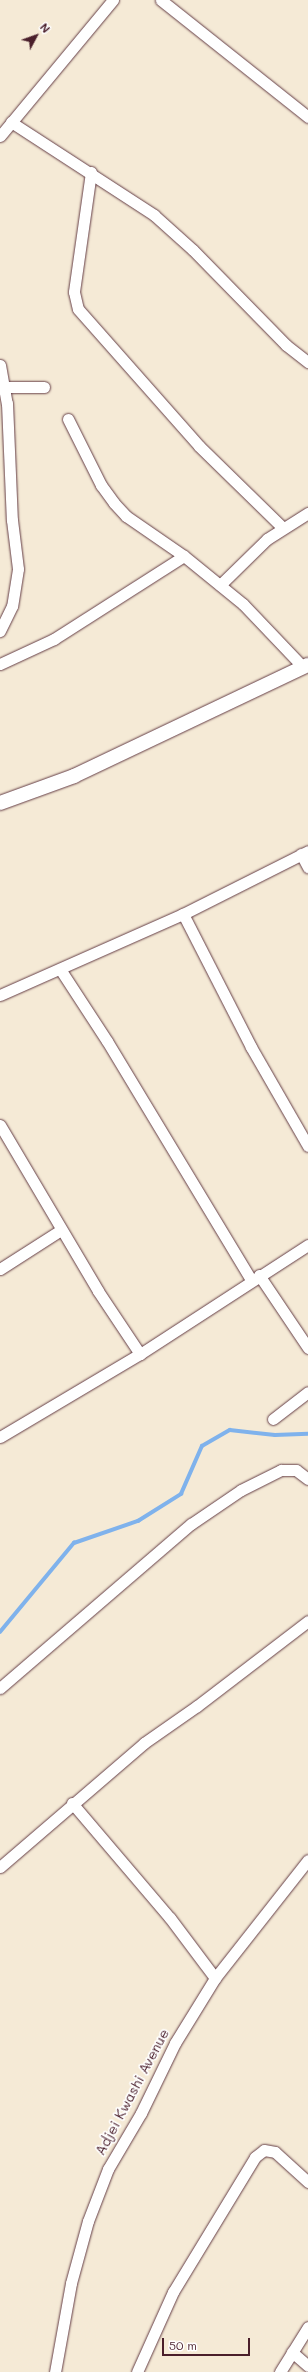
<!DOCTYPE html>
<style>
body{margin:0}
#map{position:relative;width:308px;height:2372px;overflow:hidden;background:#f5ead6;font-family:Mali,sans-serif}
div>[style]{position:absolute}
.stream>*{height:3.5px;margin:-1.75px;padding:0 1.75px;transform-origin:1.75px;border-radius:1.75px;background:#7fb2ec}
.roads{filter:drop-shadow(0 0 1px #643d45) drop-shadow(0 0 1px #643d45)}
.minor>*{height:11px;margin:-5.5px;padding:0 5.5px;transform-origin:5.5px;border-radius:5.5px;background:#fff}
.tertiary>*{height:14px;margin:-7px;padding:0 7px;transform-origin:7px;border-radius:7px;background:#fff}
span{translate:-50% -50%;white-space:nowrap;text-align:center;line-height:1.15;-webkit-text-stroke:3.5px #fff;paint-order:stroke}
.street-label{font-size:14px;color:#4a1f2b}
.north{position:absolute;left:16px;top:16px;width:40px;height:40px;-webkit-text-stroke:3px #fff;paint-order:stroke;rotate:49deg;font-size:11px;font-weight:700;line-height:16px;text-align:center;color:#4a1f2b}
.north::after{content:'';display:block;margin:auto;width:14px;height:18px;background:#4a1f2b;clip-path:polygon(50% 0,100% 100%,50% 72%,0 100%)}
.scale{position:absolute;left:162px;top:2338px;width:88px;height:18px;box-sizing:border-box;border:2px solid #4a1f2b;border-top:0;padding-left:5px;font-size:12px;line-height:14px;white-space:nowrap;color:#4a1f2b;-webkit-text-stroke:3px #fff;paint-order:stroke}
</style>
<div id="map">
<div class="stream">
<i style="left:0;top:1632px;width:116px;rotate:-50.3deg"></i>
<i style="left:74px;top:1543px;width:68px;rotate:-19deg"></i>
<i style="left:138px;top:1521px;width:51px;rotate:-32.1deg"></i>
<i style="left:181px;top:1494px;width:52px;rotate:-66.4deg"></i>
<i style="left:202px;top:1446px;width:32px;rotate:-30deg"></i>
<i style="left:230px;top:1430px;width:45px;rotate:6.3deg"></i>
<i style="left:275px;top:1435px;width:33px;rotate:-2deg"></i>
</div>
<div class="roads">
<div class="minor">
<i style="left:161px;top:0;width:188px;rotate:38.5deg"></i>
<i style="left:11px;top:122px;width:171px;rotate:33deg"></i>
<i style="left:154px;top:215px;width:52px;rotate:41.9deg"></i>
<i style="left:193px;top:250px;width:133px;rotate:45.6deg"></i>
<i style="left:286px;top:345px;width:28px;rotate:38deg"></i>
<i style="left:0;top:136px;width:177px;rotate:-50.3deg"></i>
<i style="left:91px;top:172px;width:121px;rotate:98.1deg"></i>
<i style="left:74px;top:292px;width:17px;rotate:77deg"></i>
<i style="left:78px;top:309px;width:183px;rotate:48.5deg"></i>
<i style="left:199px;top:446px;width:117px;rotate:44.3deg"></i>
<i style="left:0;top:365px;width:39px;rotate:80deg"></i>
<i style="left:7px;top:403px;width:117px;rotate:87.6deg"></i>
<i style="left:12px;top:520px;width:49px;rotate:83deg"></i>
<i style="left:18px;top:569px;width:37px;rotate:99deg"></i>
<i style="left:12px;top:606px;width:28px;rotate:116deg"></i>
<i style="left:5px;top:387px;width:39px"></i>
<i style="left:68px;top:419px;width:74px;rotate:63.4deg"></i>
<i style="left:101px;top:485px;width:22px;rotate:54deg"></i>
<i style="left:114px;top:503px;width:18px;rotate:47deg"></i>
<i style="left:126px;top:516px;width:70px;rotate:34.6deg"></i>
<i style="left:184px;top:556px;width:76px;rotate:39.1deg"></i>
<i style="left:243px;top:604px;width:87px;rotate:46.4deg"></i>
<i style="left:220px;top:585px;width:66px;rotate:-44.4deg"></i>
<i style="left:267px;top:539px;width:49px;rotate:-32.4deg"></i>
<i style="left:0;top:664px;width:60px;rotate:-24.8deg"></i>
<i style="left:54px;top:639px;width:154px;rotate:-32.6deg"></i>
<i style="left:301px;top:854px;width:15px;rotate:62deg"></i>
<i style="left:183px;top:914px;width:149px;rotate:62.9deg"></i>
<i style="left:251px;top:1047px;width:114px;rotate:60.1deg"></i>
<i style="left:60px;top:969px;width:86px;rotate:56.9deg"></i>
<i style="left:107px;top:1041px;width:279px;rotate:58.9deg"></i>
<i style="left:0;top:995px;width:200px;rotate:-23.9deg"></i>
<i style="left:183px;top:914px;width:140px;rotate:-26.7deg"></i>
<i style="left:0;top:1125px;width:193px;rotate:59.4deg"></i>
<i style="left:98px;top:1291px;width:76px;rotate:56.3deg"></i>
<i style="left:0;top:1269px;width:72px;rotate:-32.6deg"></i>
<i style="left:259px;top:1275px;width:88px;rotate:56.1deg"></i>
<i style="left:273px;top:1419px;width:44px;rotate:-37.6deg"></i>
<i style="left:0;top:1437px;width:163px;rotate:-30.7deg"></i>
<i style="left:140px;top:1354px;width:200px;rotate:-33deg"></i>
<i style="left:0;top:1688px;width:252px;rotate:-40.7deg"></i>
<i style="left:191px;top:1524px;width:60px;rotate:-34.2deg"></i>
<i style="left:241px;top:1490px;width:45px;rotate:-26.6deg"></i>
<i style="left:281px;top:1470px;width:15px"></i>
<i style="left:296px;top:1470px;width:15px;rotate:37deg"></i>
<i style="left:72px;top:1803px;width:151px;rotate:49.6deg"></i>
<i style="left:170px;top:1918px;width:75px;rotate:53.1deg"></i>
<i style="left:0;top:1867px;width:190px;rotate:-40.7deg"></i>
<i style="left:144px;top:1743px;width:65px;rotate:-34.9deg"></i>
<i style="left:197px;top:1706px;width:140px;rotate:-37.4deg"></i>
<i style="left:292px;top:2352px;width:21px;rotate:41deg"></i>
<i style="left:55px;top:2372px;width:90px;rotate:-79.8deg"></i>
<i style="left:71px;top:2283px;width:64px;rotate:-74.7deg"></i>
<i style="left:88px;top:2221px;width:56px;rotate:-69deg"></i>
<i style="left:108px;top:2169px;width:65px;rotate:-59.5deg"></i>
<i style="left:141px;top:2113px;width:78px;rotate:-64.1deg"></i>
<i style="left:175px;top:2043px;width:76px;rotate:-58.4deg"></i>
<i style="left:215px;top:1978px;width:150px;rotate:-51.8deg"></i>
<i style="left:137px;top:2372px;width:88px;rotate:-65.8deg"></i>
<i style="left:173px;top:2292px;width:158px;rotate:-58.7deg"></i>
<i style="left:255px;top:2157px;width:11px;rotate:-38deg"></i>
<i style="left:264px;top:2150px;width:11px;rotate:10deg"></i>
<i style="left:275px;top:2152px;width:45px;rotate:42.3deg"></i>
<i style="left:280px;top:2372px;width:53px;rotate:-58.1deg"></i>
</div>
<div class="tertiary">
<i style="left:0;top:803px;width:79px;rotate:-20deg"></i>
<i style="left:74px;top:776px;width:259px;rotate:-25.4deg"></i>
</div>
</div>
<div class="street-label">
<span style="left:132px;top:2092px;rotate:-62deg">Adjei Kwashi Avenue</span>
</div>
<div class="north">N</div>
<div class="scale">50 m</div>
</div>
